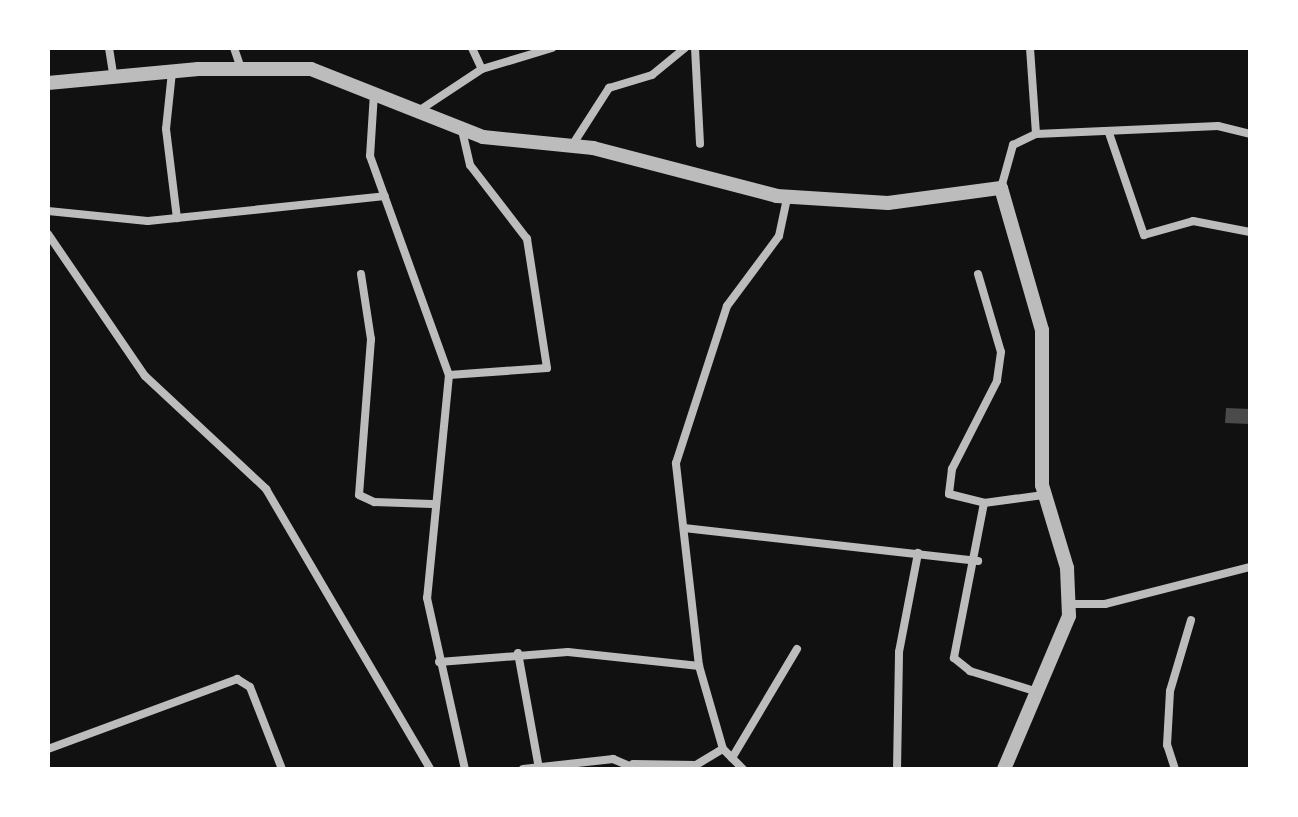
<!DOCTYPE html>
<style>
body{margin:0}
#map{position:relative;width:1298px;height:817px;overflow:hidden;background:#111;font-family:"Alegreya Sans",sans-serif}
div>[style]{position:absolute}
.building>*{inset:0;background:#4a4a4a}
.minor>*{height:8px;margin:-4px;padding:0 4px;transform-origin:4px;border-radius:4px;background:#bcbcbc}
.tertiary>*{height:14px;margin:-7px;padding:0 7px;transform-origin:7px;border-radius:7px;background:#bcbcbc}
span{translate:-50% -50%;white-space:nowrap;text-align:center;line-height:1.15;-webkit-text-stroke:6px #fff;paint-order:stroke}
.frame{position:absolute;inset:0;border:50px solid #fff;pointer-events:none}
</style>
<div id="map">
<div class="building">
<i style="clip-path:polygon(1226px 408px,1250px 409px,1250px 424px,1225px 423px)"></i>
</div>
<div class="minor">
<i style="left:109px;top:48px;width:30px;rotate:81deg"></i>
<i style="left:234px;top:48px;width:21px;rotate:71deg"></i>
<i style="left:472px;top:48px;width:23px;rotate:65deg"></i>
<i style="left:695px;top:48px;width:96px;rotate:87deg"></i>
<i style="left:1030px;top:48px;width:86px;rotate:86deg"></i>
<i style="left:172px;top:72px;width:57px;rotate:96deg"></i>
<i style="left:166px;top:129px;width:90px;rotate:83deg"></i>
<i style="left:374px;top:93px;width:63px;rotate:93.6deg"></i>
<i style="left:370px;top:156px;width:233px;rotate:70.2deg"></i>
<i style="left:449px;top:375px;width:224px;rotate:95.6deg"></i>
<i style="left:427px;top:598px;width:175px;rotate:77.5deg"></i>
<i style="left:420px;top:110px;width:74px;rotate:-33.5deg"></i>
<i style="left:482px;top:69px;width:73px;rotate:-16.7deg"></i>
<i style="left:1109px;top:133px;width:108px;rotate:71.1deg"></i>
<i style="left:1144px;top:235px;width:51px;rotate:-15.9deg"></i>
<i style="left:1193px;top:221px;width:58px;rotate:10.9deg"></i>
<i style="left:573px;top:144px;width:67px;rotate:-57.3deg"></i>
<i style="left:609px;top:88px;width:45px;rotate:-16.8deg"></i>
<i style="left:652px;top:75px;width:43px;rotate:-39.3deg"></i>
<i style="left:1001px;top:188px;width:45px;rotate:-74.4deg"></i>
<i style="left:1013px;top:145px;width:25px;rotate:-26deg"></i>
<i style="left:1036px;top:134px;width:182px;rotate:-2.5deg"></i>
<i style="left:1218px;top:126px;width:33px;rotate:14deg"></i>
<i style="left:48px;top:211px;width:100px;rotate:5.7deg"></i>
<i style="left:148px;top:221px;width:238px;rotate:-6deg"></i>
<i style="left:48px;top:234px;width:172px;rotate:55.7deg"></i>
<i style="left:145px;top:376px;width:166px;rotate:43deg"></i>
<i style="left:266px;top:489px;width:324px;rotate:59.6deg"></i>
<i style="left:361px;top:274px;width:66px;rotate:81.3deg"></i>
<i style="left:371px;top:339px;width:156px;rotate:94.4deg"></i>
<i style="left:359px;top:495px;width:17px;rotate:25deg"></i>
<i style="left:374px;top:502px;width:58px;rotate:2deg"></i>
<i style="left:978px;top:274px;width:81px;rotate:73.6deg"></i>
<i style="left:1001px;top:352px;width:29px;rotate:98deg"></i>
<i style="left:997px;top:381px;width:99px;rotate:117.1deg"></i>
<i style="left:952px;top:469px;width:25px;rotate:97deg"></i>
<i style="left:949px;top:494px;width:36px;rotate:14deg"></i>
<i style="left:984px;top:503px;width:60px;rotate:-7.7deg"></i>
<i style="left:449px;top:375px;width:98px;rotate:-4.1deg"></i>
<i style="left:547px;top:368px;width:131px;rotate:-98.8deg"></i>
<i style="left:527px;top:239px;width:93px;rotate:-127.6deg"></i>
<i style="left:470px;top:165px;width:35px;rotate:-103deg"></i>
<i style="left:984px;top:503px;width:158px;rotate:101deg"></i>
<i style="left:954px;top:658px;width:21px;rotate:39deg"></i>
<i style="left:970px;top:671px;width:71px;rotate:17.2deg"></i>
<i style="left:684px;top:528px;width:296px;rotate:6.4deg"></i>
<i style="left:1068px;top:604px;width:37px"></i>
<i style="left:1105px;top:604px;width:150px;rotate:-14.3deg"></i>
<i style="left:518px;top:653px;width:118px;rotate:79.7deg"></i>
<i style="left:439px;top:662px;width:129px;rotate:-4.4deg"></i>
<i style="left:568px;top:652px;width:132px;rotate:6.1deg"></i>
<i style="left:48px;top:749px;width:202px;rotate:-20.3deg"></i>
<i style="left:237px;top:679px;width:15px;rotate:32deg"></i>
<i style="left:250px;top:687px;width:88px;rotate:68.7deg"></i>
<i style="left:732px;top:758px;width:127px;rotate:-59.2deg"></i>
<i style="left:633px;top:764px;width:63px;rotate:0.9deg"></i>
<i style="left:696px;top:765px;width:31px;rotate:-31deg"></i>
<i style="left:523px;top:769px;width:91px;rotate:-6.3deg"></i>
<i style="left:613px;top:759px;width:25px;rotate:23deg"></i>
<i style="left:743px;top:769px;width:28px;rotate:-135deg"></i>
<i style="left:723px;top:749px;width:86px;rotate:-106.1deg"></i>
<i style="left:699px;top:666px;width:204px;rotate:-96.5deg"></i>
<i style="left:676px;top:463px;width:165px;rotate:-72deg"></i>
<i style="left:727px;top:306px;width:87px;rotate:-53.4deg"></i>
<i style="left:779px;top:236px;width:40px;rotate:-78deg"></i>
<i style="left:897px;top:769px;width:117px;rotate:-89deg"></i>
<i style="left:899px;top:652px;width:101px;rotate:-79.1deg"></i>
<i style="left:1175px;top:769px;width:25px;rotate:-108deg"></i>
<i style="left:1167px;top:745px;width:54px;rotate:-86.8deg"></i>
<i style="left:1170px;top:691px;width:74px;rotate:-73.5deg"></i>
</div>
<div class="tertiary">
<i style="left:48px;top:83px;width:151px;rotate:-5.3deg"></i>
<i style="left:198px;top:69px;width:113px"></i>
<i style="left:311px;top:69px;width:185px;rotate:21.6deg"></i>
<i style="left:483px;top:137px;width:111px;rotate:5.7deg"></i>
<i style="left:593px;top:148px;width:190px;rotate:14.6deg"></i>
<i style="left:777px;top:196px;width:111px;rotate:3.6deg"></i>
<i style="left:888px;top:203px;width:114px;rotate:-7.6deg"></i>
<i style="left:1001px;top:188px;width:148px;rotate:73.9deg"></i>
<i style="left:1042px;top:330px;width:155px;rotate:90deg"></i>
<i style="left:1042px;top:485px;width:87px;rotate:73.2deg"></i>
<i style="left:1067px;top:568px;width:48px;rotate:87.6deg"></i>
<i style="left:1069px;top:616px;width:166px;rotate:113deg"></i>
</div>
<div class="frame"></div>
</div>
